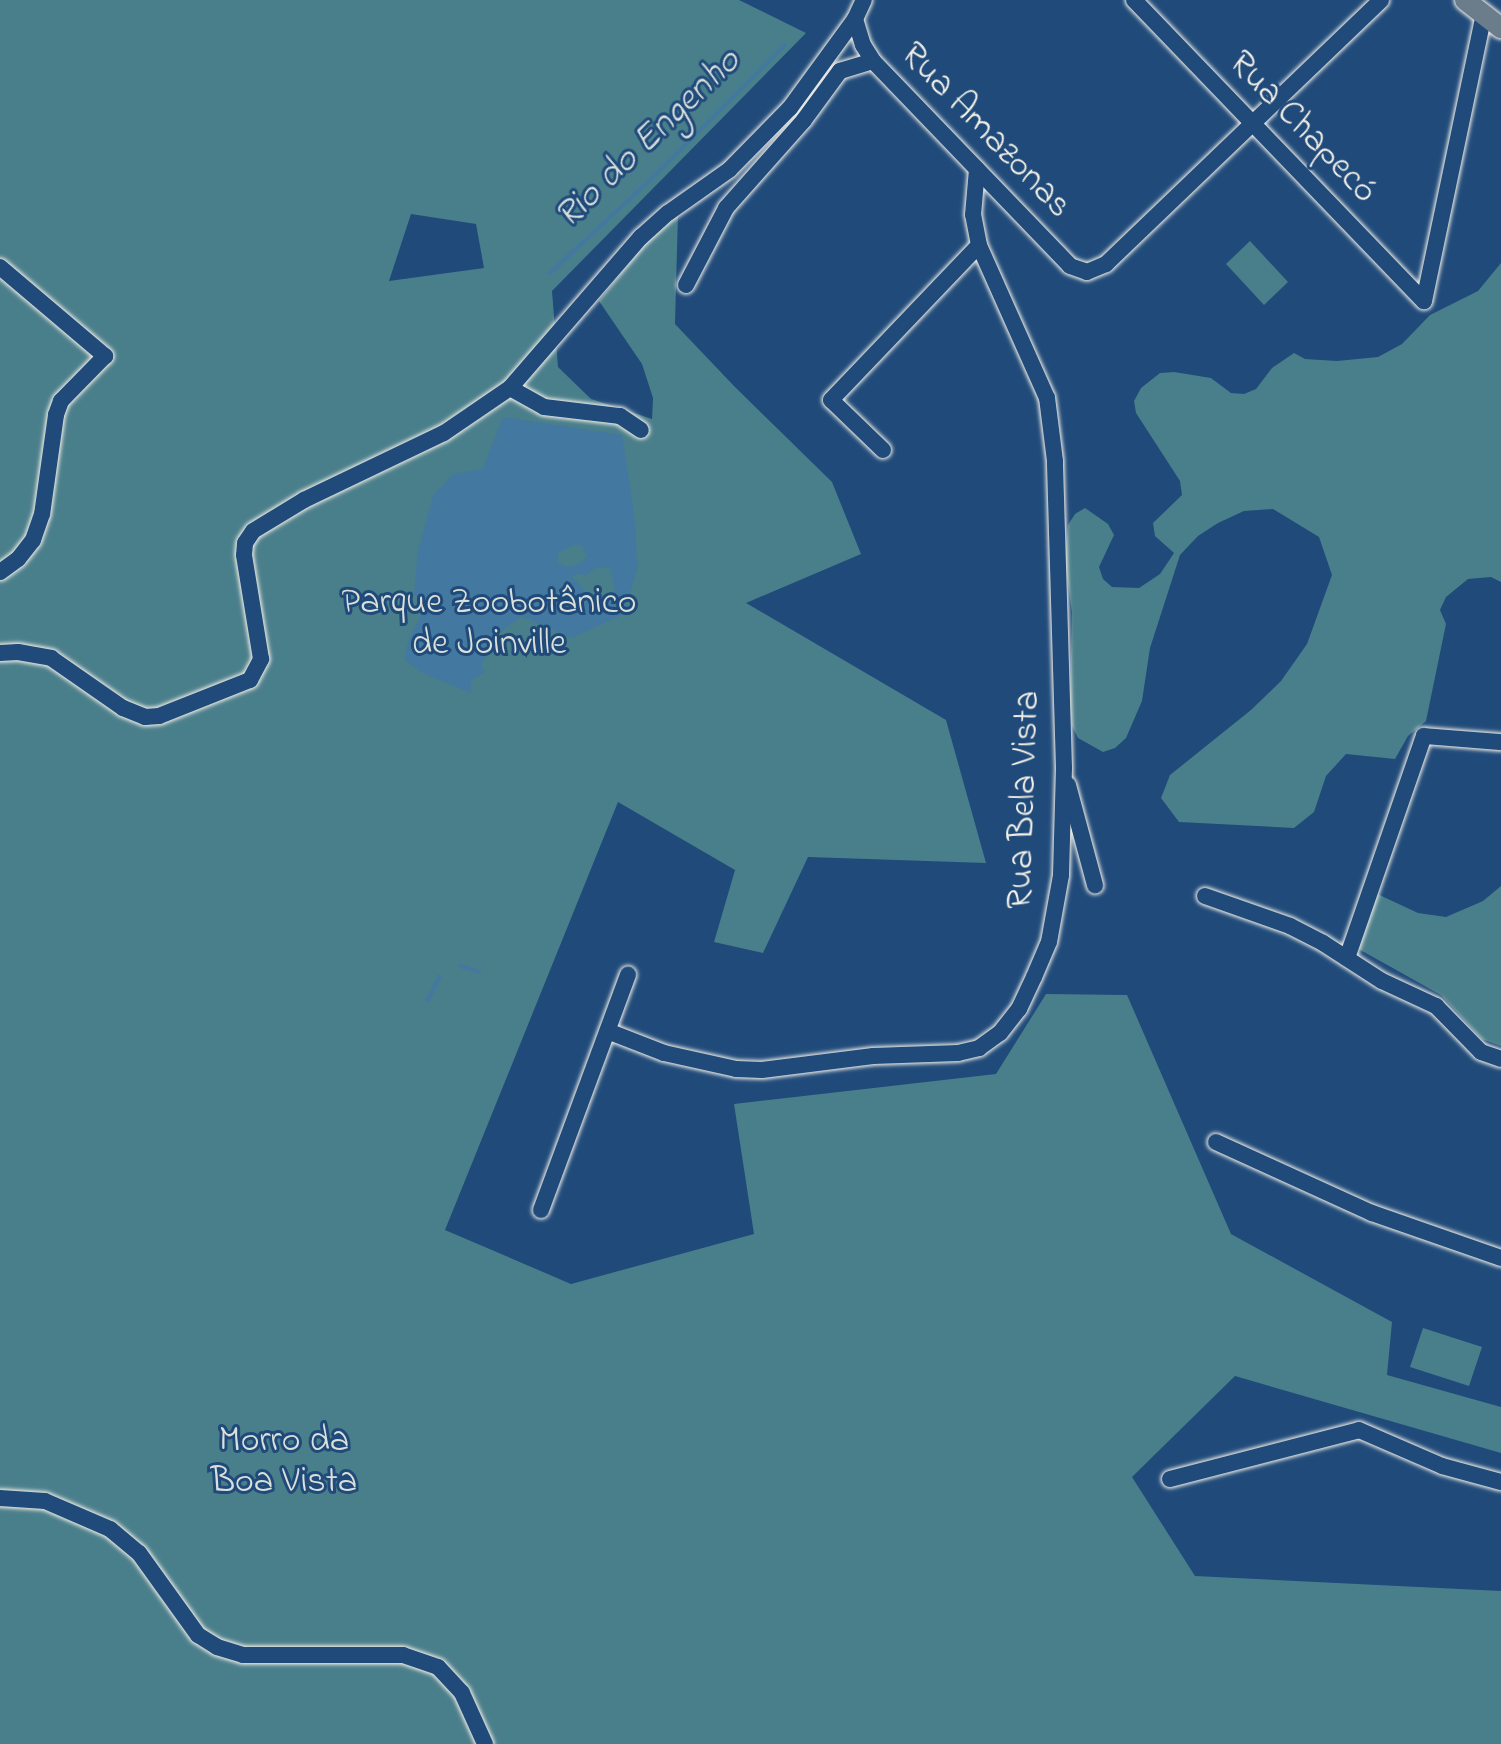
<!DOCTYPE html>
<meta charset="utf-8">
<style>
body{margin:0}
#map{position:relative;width:1501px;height:1744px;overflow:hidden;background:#1f4a7a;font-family:"Indie Flower",sans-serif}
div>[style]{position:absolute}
.green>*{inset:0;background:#497e8b}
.water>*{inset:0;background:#4378a1}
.stream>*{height:4px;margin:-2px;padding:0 2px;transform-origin:2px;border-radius:2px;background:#4378a1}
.roads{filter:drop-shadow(0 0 2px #f4f1e8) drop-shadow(0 0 2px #f4f1e8)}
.minor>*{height:16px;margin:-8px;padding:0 8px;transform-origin:8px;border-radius:8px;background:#1f4a7a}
.major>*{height:20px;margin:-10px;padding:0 10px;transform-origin:10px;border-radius:10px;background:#6b7d8b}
span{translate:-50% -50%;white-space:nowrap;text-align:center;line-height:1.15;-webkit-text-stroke:6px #1f4a7a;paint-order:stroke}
.street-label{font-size:36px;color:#f4f1e8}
.park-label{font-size:36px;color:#dae0da}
.water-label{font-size:38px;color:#d9dfdd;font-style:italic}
</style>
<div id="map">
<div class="green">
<i style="clip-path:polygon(evenodd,0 0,739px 0,806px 33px,552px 291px,558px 367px,591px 399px,652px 419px,653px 398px,642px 364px,599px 301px,643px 246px,678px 214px,675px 324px,734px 386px,832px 482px,861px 554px,746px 603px,946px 720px,986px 863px,808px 857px,763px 953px,714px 942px,735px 870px,618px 802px,445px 1230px,571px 1284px,754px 1234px,734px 1104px,996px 1074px,1046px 994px,1127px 995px,1231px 1234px,1392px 1322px,1387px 1375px,1501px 1407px,1501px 1453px,1235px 1376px,1132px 1477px,1195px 1576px,1501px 1591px,1501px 1744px,0 1744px,0 0,411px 214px,476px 224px,484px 268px,389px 281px,411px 214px)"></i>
<i style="clip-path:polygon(1250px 241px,1288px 282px,1264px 305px,1226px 264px)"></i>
<i style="clip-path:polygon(1501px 263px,1501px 582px,1491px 577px,1468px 579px,1446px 597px,1440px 610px,1446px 624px,1426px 721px,1408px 736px,1395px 759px,1346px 754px,1326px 776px,1314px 812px,1294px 828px,1179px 822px,1161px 798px,1170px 775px,1251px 710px,1281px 681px,1307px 644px,1332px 575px,1319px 537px,1273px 509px,1244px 511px,1218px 523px,1198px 536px,1180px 555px,1150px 648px,1142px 701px,1126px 738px,1115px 748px,1103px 752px,1078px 738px,1072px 726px,1070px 706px,1072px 612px,1065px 562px,1068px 525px,1075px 514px,1085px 508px,1108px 524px,1114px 535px,1099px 567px,1103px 579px,1112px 587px,1139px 588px,1160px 574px,1174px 553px,1155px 536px,1153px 523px,1182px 495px,1180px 481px,1136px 413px,1134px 401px,1141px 388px,1160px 373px,1174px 372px,1211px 378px,1231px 393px,1244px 394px,1256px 389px,1272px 368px,1294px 353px,1305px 359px,1337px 361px,1378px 357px,1402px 344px,1430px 315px,1478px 291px)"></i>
<i style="clip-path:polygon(1501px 886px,1501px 1046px,1482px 1039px,1441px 995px,1355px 947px,1373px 892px,1418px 913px,1446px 917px,1483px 901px)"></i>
<i style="clip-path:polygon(1423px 1328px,1482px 1347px,1469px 1386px,1410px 1367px)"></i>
</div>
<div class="water">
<i style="clip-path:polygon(evenodd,503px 417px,622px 435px,635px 520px,637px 569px,624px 614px,571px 638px,522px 616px,496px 635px,481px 666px,485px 672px,471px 680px,471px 693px,421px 672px,405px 660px,407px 644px,424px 607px,414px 593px,418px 551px,433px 496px,453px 474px,483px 469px,503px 417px,572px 545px,582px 545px,587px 556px,580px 564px,566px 567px,558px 562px,558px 553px,572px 545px,503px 417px,595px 568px,610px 568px,615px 589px,607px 605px,597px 604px,571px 576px,579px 573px,585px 576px,595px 568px)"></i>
</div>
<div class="stream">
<i style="left:550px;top:273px;width:135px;rotate:-42.9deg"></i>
<i style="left:649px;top:181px;width:192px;rotate:-45deg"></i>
<i style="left:461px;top:966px;width:19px;rotate:18deg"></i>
<i style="left:427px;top:1001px;width:27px;rotate:-63deg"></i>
</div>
<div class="roads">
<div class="minor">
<i style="left:1134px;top:0;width:418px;rotate:46.1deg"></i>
<i style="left:855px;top:19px;width:27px;rotate:73deg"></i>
<i style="left:863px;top:45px;width:19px;rotate:58deg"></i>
<i style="left:873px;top:61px;width:284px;rotate:46.1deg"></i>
<i style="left:1070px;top:266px;width:18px;rotate:19deg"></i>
<i style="left:1087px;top:272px;width:21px;rotate:-23deg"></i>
<i style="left:1106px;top:264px;width:381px;rotate:-43.8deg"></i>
<i style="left:0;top:267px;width:138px;rotate:40.3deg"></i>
<i style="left:105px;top:356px;width:63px;rotate:134.4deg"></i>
<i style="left:61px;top:401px;width:15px;rotate:110deg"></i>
<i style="left:56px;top:415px;width:100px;rotate:98deg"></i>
<i style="left:42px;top:514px;width:28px;rotate:109deg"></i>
<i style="left:33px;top:540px;width:24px;rotate:128deg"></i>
<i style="left:18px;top:559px;width:22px;rotate:144deg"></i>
<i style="left:686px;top:285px;width:87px;rotate:-62.5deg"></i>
<i style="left:726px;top:208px;width:118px;rotate:-48.4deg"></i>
<i style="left:804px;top:120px;width:61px;rotate:-53.7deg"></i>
<i style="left:840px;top:71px;width:34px;rotate:-17deg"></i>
<i style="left:1424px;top:301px;width:293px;rotate:-78.2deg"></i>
<i style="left:510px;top:388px;width:39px;rotate:29deg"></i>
<i style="left:544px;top:407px;width:77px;rotate:6.8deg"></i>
<i style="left:620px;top:416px;width:25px;rotate:34deg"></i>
<i style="left:883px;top:450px;width:72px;rotate:-136.1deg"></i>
<i style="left:831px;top:400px;width:214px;rotate:-46.3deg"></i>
<i style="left:0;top:653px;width:18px;rotate:-3deg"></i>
<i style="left:18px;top:652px;width:34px;rotate:10deg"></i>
<i style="left:51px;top:658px;width:88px;rotate:34.8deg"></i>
<i style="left:123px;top:708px;width:24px;rotate:22deg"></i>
<i style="left:145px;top:717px;width:14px;rotate:-4deg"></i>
<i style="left:159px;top:716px;width:98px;rotate:-21.6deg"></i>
<i style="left:250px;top:680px;width:24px;rotate:-62deg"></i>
<i style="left:261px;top:659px;width:105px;rotate:-99.3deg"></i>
<i style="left:244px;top:555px;width:12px;rotate:-85deg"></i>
<i style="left:245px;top:543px;width:14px;rotate:-56deg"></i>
<i style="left:253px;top:531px;width:60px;rotate:-31.3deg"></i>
<i style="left:304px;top:500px;width:155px;rotate:-25.6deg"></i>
<i style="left:444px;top:433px;width:80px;rotate:-34.3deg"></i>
<i style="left:510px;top:388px;width:200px;rotate:-49.1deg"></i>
<i style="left:641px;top:237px;width:36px;rotate:-42deg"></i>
<i style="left:668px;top:213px;width:75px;rotate:-35.2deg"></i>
<i style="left:729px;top:170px;width:87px;rotate:-45.5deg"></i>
<i style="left:790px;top:108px;width:110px;rotate:-53.9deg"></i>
<i style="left:855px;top:19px;width:21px;rotate:-65deg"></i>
<i style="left:1068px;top:785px;width:104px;rotate:74.9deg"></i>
<i style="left:1205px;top:896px;width:90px;rotate:19.4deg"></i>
<i style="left:1290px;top:926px;width:37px;rotate:27deg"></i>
<i style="left:1323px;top:943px;width:70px;rotate:32.8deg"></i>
<i style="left:1382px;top:981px;width:60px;rotate:24.8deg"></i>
<i style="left:1436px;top:1006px;width:64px;rotate:45.6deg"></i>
<i style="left:1481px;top:1052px;width:21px;rotate:19deg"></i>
<i style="left:1347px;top:958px;width:235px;rotate:-70.9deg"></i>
<i style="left:1424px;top:736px;width:77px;rotate:4.5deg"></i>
<i style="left:610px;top:1032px;width:58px;rotate:21.3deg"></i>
<i style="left:664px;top:1053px;width:74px;rotate:12.5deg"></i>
<i style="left:736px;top:1069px;width:26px;rotate:2deg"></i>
<i style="left:762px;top:1070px;width:112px;rotate:-7.2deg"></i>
<i style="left:873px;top:1056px;width:85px;rotate:-2deg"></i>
<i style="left:958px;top:1053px;width:22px;rotate:-13deg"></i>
<i style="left:979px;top:1048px;width:26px;rotate:-36deg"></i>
<i style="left:1000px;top:1033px;width:31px;rotate:-52deg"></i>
<i style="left:1019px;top:1009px;width:35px;rotate:-65deg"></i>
<i style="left:1034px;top:977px;width:38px;rotate:-67deg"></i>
<i style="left:1049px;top:942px;width:68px;rotate:-79.8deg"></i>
<i style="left:1061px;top:875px;width:107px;rotate:-88.4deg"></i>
<i style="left:1064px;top:768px;width:307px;rotate:-91.7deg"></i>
<i style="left:1055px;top:461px;width:64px;rotate:-97.2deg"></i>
<i style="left:1047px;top:398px;width:167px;rotate:-114deg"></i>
<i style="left:979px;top:245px;width:31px;rotate:-101deg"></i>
<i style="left:973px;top:215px;width:46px;rotate:-85deg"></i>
<i style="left:1216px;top:1142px;width:171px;rotate:24.5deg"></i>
<i style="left:1372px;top:1213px;width:137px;rotate:19.2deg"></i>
<i style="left:541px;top:1210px;width:251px;rotate:-69.7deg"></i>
<i style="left:1170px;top:1479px;width:195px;rotate:-14.5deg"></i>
<i style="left:1359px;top:1430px;width:90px;rotate:23.4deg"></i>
<i style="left:1442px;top:1466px;width:61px;rotate:15.2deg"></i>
<i style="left:0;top:1498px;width:45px;rotate:3.8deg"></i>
<i style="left:45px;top:1501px;width:71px;rotate:23.3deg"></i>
<i style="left:110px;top:1529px;width:38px;rotate:40deg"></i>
<i style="left:139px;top:1553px;width:101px;rotate:54.3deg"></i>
<i style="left:198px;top:1635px;width:22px;rotate:32deg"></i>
<i style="left:217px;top:1647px;width:27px;rotate:17deg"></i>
<i style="left:243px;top:1655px;width:160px"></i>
<i style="left:403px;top:1655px;width:37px;rotate:19deg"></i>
<i style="left:438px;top:1667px;width:35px;rotate:47deg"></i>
<i style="left:462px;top:1693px;width:56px;rotate:65.7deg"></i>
</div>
<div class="major">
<i style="left:1465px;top:0;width:46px;rotate:37.9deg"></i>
</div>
</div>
<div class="street-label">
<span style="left:1302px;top:128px;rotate:46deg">Rua Chapecó</span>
<span style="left:985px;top:131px;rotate:46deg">Rua Amazonas</span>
<span style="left:1025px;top:800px;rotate:-88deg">Rua Bela Vista</span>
</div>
<div class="park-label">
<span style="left:489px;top:624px">Parque Zoobotânico<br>de Joinville</span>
<span style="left:284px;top:1462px">Morro da<br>Boa Vista</span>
</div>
<div class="water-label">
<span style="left:649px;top:140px;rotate:-44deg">Rio do Engenho</span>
</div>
</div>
